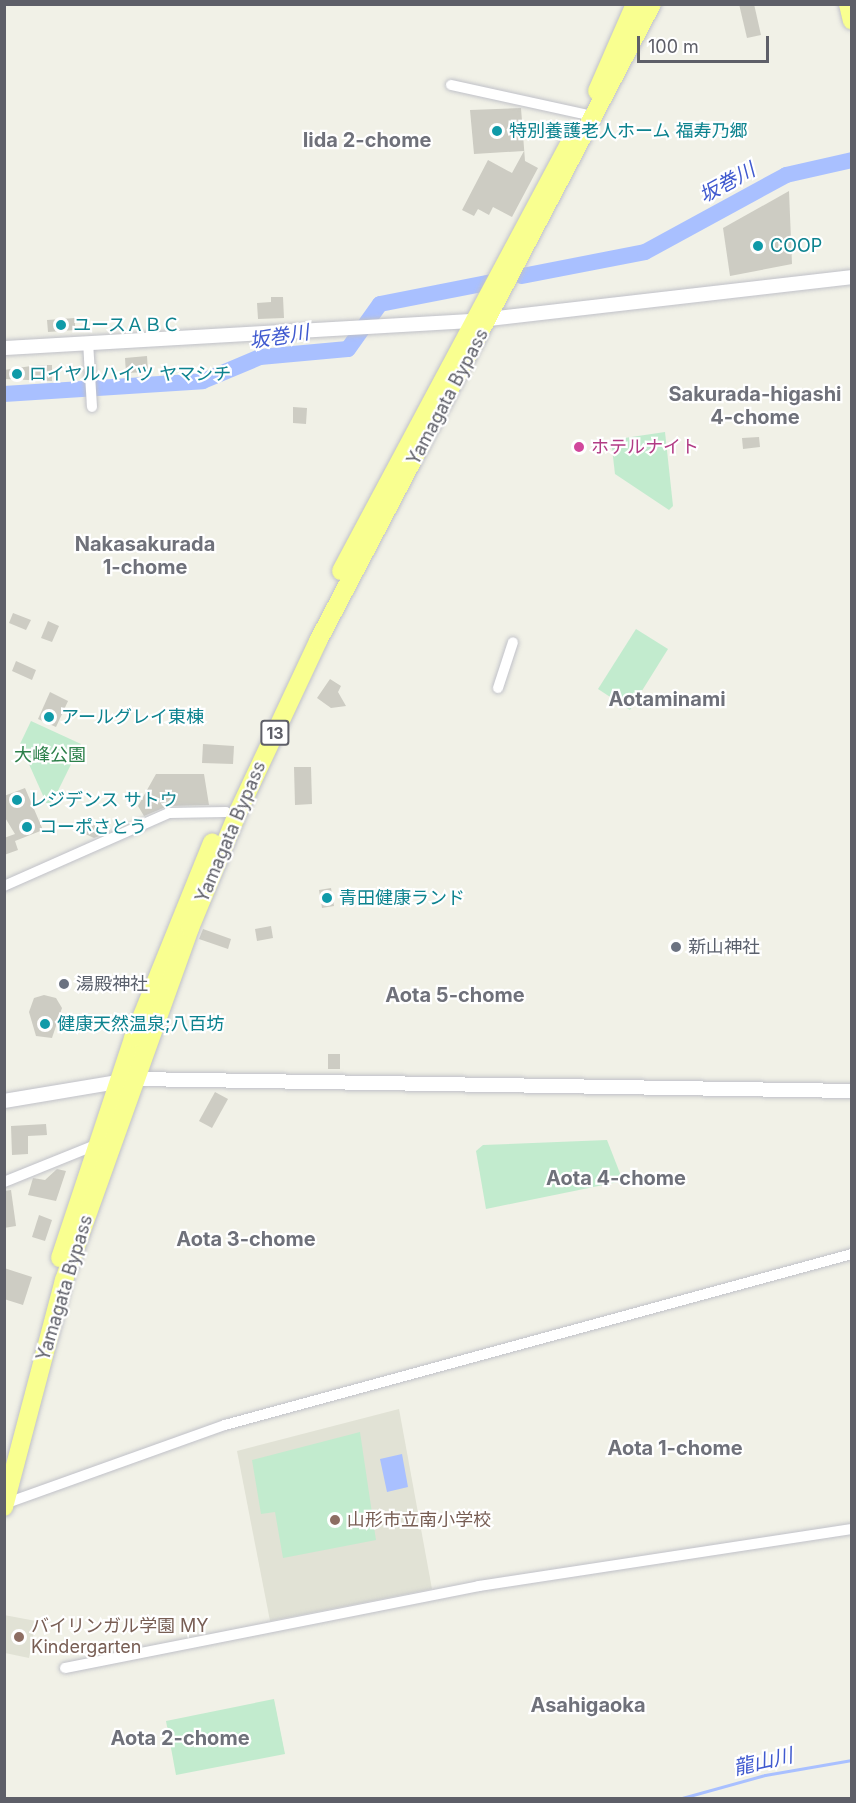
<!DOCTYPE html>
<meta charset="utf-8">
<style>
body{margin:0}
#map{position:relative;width:856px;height:1803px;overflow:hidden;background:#f1f1e7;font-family:Inter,"Noto Sans JP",sans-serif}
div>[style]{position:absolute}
.education>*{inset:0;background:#e1e2d5}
.green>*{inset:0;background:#c2ebce}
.water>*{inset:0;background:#a9c0ff}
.stream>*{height:3px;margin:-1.5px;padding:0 1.5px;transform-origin:1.5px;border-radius:1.5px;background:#a9c0ff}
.river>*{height:16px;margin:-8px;padding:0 8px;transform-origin:8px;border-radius:8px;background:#a9c0ff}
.building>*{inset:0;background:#cdccc3}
.roads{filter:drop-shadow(0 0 2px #c0c1c8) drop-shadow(0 0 2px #c0c1c8)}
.street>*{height:10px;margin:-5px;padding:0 5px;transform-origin:5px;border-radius:5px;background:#fff}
.secondary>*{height:14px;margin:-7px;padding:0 7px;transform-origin:7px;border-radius:7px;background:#fff}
.highway>*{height:18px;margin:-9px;padding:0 9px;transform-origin:9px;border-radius:9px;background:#f9ff90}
.dots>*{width:16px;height:16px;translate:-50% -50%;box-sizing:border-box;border:3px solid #fff;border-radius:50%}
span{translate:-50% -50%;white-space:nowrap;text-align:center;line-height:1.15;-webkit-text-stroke:4.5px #fff;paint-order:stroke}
.shield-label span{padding:2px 4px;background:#fff;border:2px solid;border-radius:4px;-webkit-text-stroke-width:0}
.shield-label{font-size:16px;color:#5e5f68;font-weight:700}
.culture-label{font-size:18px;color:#0d838f}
.left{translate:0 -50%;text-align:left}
.street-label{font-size:18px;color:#5e5f68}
.hotel-label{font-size:18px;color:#b23c85}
.park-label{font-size:18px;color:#2c804a}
.worship-label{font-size:18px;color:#5b616d}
.education-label{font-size:18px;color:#785e54}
.neighbourhood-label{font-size:20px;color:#6f717a;font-weight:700}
.water-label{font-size:20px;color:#405acf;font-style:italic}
.frame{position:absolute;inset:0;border:6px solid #5e5f68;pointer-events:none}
.scale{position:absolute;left:637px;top:36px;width:132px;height:27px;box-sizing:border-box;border:3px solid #5e5f68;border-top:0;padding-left:8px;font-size:18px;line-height:21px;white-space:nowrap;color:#5e5f68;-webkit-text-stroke:4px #fff;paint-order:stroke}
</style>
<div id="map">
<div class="education">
<i style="clip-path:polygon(399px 1409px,432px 1589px,270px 1621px,237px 1451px)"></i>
<i style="clip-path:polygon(4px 1615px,36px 1621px,29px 1658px,5px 1653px)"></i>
</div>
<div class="green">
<i style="clip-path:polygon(665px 432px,673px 506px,669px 510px,615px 474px,611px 440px)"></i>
<i style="clip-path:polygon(636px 629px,668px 649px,630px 710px,598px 689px)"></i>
<i style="clip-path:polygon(31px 721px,81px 744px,49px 809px,20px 744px)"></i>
<i style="clip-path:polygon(607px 1140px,623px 1181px,486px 1209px,476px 1151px,483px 1145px)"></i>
<i style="clip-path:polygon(360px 1432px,376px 1540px,283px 1558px,275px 1512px,261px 1514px,252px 1460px)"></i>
<i style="clip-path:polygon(274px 1699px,285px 1754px,176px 1775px,166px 1721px)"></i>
</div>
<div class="water">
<i style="clip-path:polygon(402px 1454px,408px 1487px,387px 1492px,380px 1459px)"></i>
</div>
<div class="stream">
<i style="left:682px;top:1798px;width:86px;rotate:-15.5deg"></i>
<i style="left:765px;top:1775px;width:88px;rotate:-9.8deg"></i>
</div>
<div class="river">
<i style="left:522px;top:276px;width:125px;rotate:-11deg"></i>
<i style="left:645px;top:252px;width:161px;rotate:-28.6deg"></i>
<i style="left:786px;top:175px;width:68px;rotate:-12.8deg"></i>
<i style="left:4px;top:394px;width:199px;rotate:-3.7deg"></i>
<i style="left:203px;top:381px;width:62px;rotate:-22.8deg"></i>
<i style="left:260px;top:357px;width:88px;rotate:-5.2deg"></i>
<i style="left:348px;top:349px;width:55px;rotate:-54.6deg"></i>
<i style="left:380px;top:304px;width:124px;rotate:-11.1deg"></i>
</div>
<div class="building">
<i style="clip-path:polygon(739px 4px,754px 4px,761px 35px,747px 38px)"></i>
<i style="clip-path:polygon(521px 108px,525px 161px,538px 168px,512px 217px,493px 207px,489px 215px,478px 209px,474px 216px,462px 210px,488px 160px,512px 173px,524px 151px,474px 154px,470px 110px)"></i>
<i style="clip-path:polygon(789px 191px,792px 264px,730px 276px,723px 228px)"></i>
<i style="clip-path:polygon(271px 297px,283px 297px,284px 318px,258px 319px,257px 303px,271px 302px)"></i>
<i style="clip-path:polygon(75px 318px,75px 330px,48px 332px,47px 320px)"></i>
<i style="clip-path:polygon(147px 356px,148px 372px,126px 373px,125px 358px)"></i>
<i style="clip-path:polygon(38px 365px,52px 365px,52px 381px,4px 379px,4px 370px)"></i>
<i style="clip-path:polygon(293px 407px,307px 408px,306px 424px,293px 423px)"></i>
<i style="clip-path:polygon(759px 437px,760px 447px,743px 449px,742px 438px)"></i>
<i style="clip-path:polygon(13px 613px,31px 620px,26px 630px,9px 623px)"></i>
<i style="clip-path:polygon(48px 621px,59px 626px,52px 642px,41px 638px)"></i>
<i style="clip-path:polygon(16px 661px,36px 670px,32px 680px,12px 671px)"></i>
<i style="clip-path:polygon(330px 679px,341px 686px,338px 692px,346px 706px,331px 708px,317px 698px)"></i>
<i style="clip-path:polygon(50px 692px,68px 701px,56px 727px,38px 719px)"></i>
<i style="clip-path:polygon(203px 744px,234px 746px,233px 764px,202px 763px)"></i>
<i style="clip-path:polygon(294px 767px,311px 767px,312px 804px,295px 805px)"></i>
<i style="clip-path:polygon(156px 774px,204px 774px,209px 805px,168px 806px,144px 816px,138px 806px)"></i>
<i style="clip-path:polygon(25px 788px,43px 830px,15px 841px,18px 850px,4px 855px,4px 838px,15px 834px,4px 816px,4px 796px)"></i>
<i style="clip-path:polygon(86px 821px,109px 832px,94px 838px,81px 832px)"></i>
<i style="clip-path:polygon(331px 888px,334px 906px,322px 908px,319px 890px)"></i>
<i style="clip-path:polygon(271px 926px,273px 938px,257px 941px,255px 929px)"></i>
<i style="clip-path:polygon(203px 929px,231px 939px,228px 949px,199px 939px)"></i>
<i style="clip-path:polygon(44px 995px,56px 998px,62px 1008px,52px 1038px,36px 1036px,29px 1012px,34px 998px)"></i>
<i style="clip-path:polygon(328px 1054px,340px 1054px,340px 1069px,328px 1069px)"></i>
<i style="clip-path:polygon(215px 1092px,228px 1099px,212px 1128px,199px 1121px)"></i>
<i style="clip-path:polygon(46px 1124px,47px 1135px,28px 1136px,28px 1154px,12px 1155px,11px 1126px)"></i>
<i style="clip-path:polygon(57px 1169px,66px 1171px,56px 1201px,28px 1195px,33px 1178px,45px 1180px)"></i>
<i style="clip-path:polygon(11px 1190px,16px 1226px,4px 1228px,4px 1191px)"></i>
<i style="clip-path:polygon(39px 1215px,52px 1220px,45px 1241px,32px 1237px)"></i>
<i style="clip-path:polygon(4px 1268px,32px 1277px,23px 1305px,4px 1299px)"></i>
</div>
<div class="roads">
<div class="street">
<i style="left:451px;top:85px;width:136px;rotate:12.3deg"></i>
<i style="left:88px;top:342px;width:65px;rotate:86.5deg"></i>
<i style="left:498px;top:688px;width:48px;rotate:-71.9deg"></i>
<i style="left:4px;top:886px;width:180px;rotate:-23.9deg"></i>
<i style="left:169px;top:813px;width:57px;rotate:-1deg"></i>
<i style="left:4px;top:1182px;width:101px;rotate:-22deg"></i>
<i style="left:4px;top:1504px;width:235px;rotate:-19.7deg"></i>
<i style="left:225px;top:1425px;width:650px;rotate:-15.26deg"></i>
<i style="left:65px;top:1668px;width:422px;rotate:-11.2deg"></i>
<i style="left:479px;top:1586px;width:377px;rotate:-8.7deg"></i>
</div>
<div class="secondary">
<i style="left:4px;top:348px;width:469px;rotate:-3.3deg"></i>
<i style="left:472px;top:321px;width:383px;rotate:-6.6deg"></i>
<i style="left:4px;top:1101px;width:134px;rotate:-9.5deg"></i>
<i style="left:136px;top:1079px;width:716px;rotate:0.96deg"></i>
</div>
<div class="highway">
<i style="left:848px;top:4px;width:17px;rotate:77deg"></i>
<i style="left:597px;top:91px;width:95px;rotate:-66.4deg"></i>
<i style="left:341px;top:571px;width:483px;rotate:-61.9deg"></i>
<i style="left:60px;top:1258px;width:232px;rotate:-71.6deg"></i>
<i style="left:133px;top:1038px;width:211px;rotate:-68deg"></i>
<i style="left:4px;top:1507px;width:235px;rotate:-75.2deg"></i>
<i style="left:64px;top:1280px;width:374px;rotate:-70.3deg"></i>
<i style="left:190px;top:928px;width:126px;rotate:-67.5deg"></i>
<i style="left:238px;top:812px;width:189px;rotate:-64.9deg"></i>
<i style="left:318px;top:641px;width:719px;rotate:-62.33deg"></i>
</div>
</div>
<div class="dots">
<i style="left:497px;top:131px;background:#0f9aa8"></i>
<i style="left:758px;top:246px;background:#0f9aa8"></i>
<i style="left:61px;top:325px;background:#0f9aa8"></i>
<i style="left:17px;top:374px;background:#0f9aa8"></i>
<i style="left:579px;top:447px;background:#d1479c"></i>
<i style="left:49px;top:717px;background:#0f9aa8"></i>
<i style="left:17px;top:800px;background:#0f9aa8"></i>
<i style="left:27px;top:827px;background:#0f9aa8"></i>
<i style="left:327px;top:898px;background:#0f9aa8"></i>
<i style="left:676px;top:947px;background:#6b7280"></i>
<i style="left:64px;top:984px;background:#6b7280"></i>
<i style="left:45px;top:1024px;background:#0f9aa8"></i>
<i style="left:335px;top:1520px;background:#8d6e63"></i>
<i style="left:19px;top:1637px;background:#8d6e63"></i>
</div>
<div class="shield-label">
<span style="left:275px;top:733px">13</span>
</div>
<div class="culture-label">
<span class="left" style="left:509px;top:131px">特別養護老人ホーム 福寿乃郷</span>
<span class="left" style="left:770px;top:246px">COOP</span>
<span class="left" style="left:73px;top:325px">ユースＡＢＣ</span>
<span class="left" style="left:29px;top:374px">ロイヤルハイツ ヤマシチ</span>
<span class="left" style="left:61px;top:717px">アールグレイ東棟</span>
<span class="left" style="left:29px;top:800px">レジデンス サトウ</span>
<span class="left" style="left:39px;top:827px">コーポさとう</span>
<span class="left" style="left:339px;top:898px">青田健康ランド</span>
<span class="left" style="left:57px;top:1024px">健康天然温泉;八百坊</span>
</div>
<div class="street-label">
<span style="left:448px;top:397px;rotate:-62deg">Yamagata Bypass</span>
<span style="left:231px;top:832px;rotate:-67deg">Yamagata Bypass</span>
<span style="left:65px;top:1288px;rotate:-73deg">Yamagata Bypass</span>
</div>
<div class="hotel-label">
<span class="left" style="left:591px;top:447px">ホテルナイト</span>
</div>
<div class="park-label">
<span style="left:50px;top:755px">大峰公園</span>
</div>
<div class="worship-label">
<span class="left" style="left:688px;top:947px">新山神社</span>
<span class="left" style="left:76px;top:984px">湯殿神社</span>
</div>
<div class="education-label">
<span class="left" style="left:347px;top:1520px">山形市立南小学校</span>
<span class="left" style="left:31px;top:1637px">バイリンガル学園 MY<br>Kindergarten</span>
</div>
<div class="neighbourhood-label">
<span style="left:367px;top:140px">Iida 2-chome</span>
<span style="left:755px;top:406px">Sakurada-higashi<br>4-chome</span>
<span style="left:145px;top:556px">Nakasakurada<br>1-chome</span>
<span style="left:667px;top:699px">Aotaminami</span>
<span style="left:455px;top:995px">Aota 5-chome</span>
<span style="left:616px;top:1178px">Aota 4-chome</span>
<span style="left:246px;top:1239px">Aota 3-chome</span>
<span style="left:675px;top:1448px">Aota 1-chome</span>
<span style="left:588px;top:1705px">Asahigaoka</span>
<span style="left:180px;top:1738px">Aota 2-chome</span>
</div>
<div class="water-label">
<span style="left:727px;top:183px;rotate:-29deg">坂巻川</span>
<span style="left:279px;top:337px;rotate:-9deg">坂巻川</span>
<span style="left:763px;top:1762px;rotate:-13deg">龍山川</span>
</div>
<div class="frame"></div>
<div class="scale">100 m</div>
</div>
